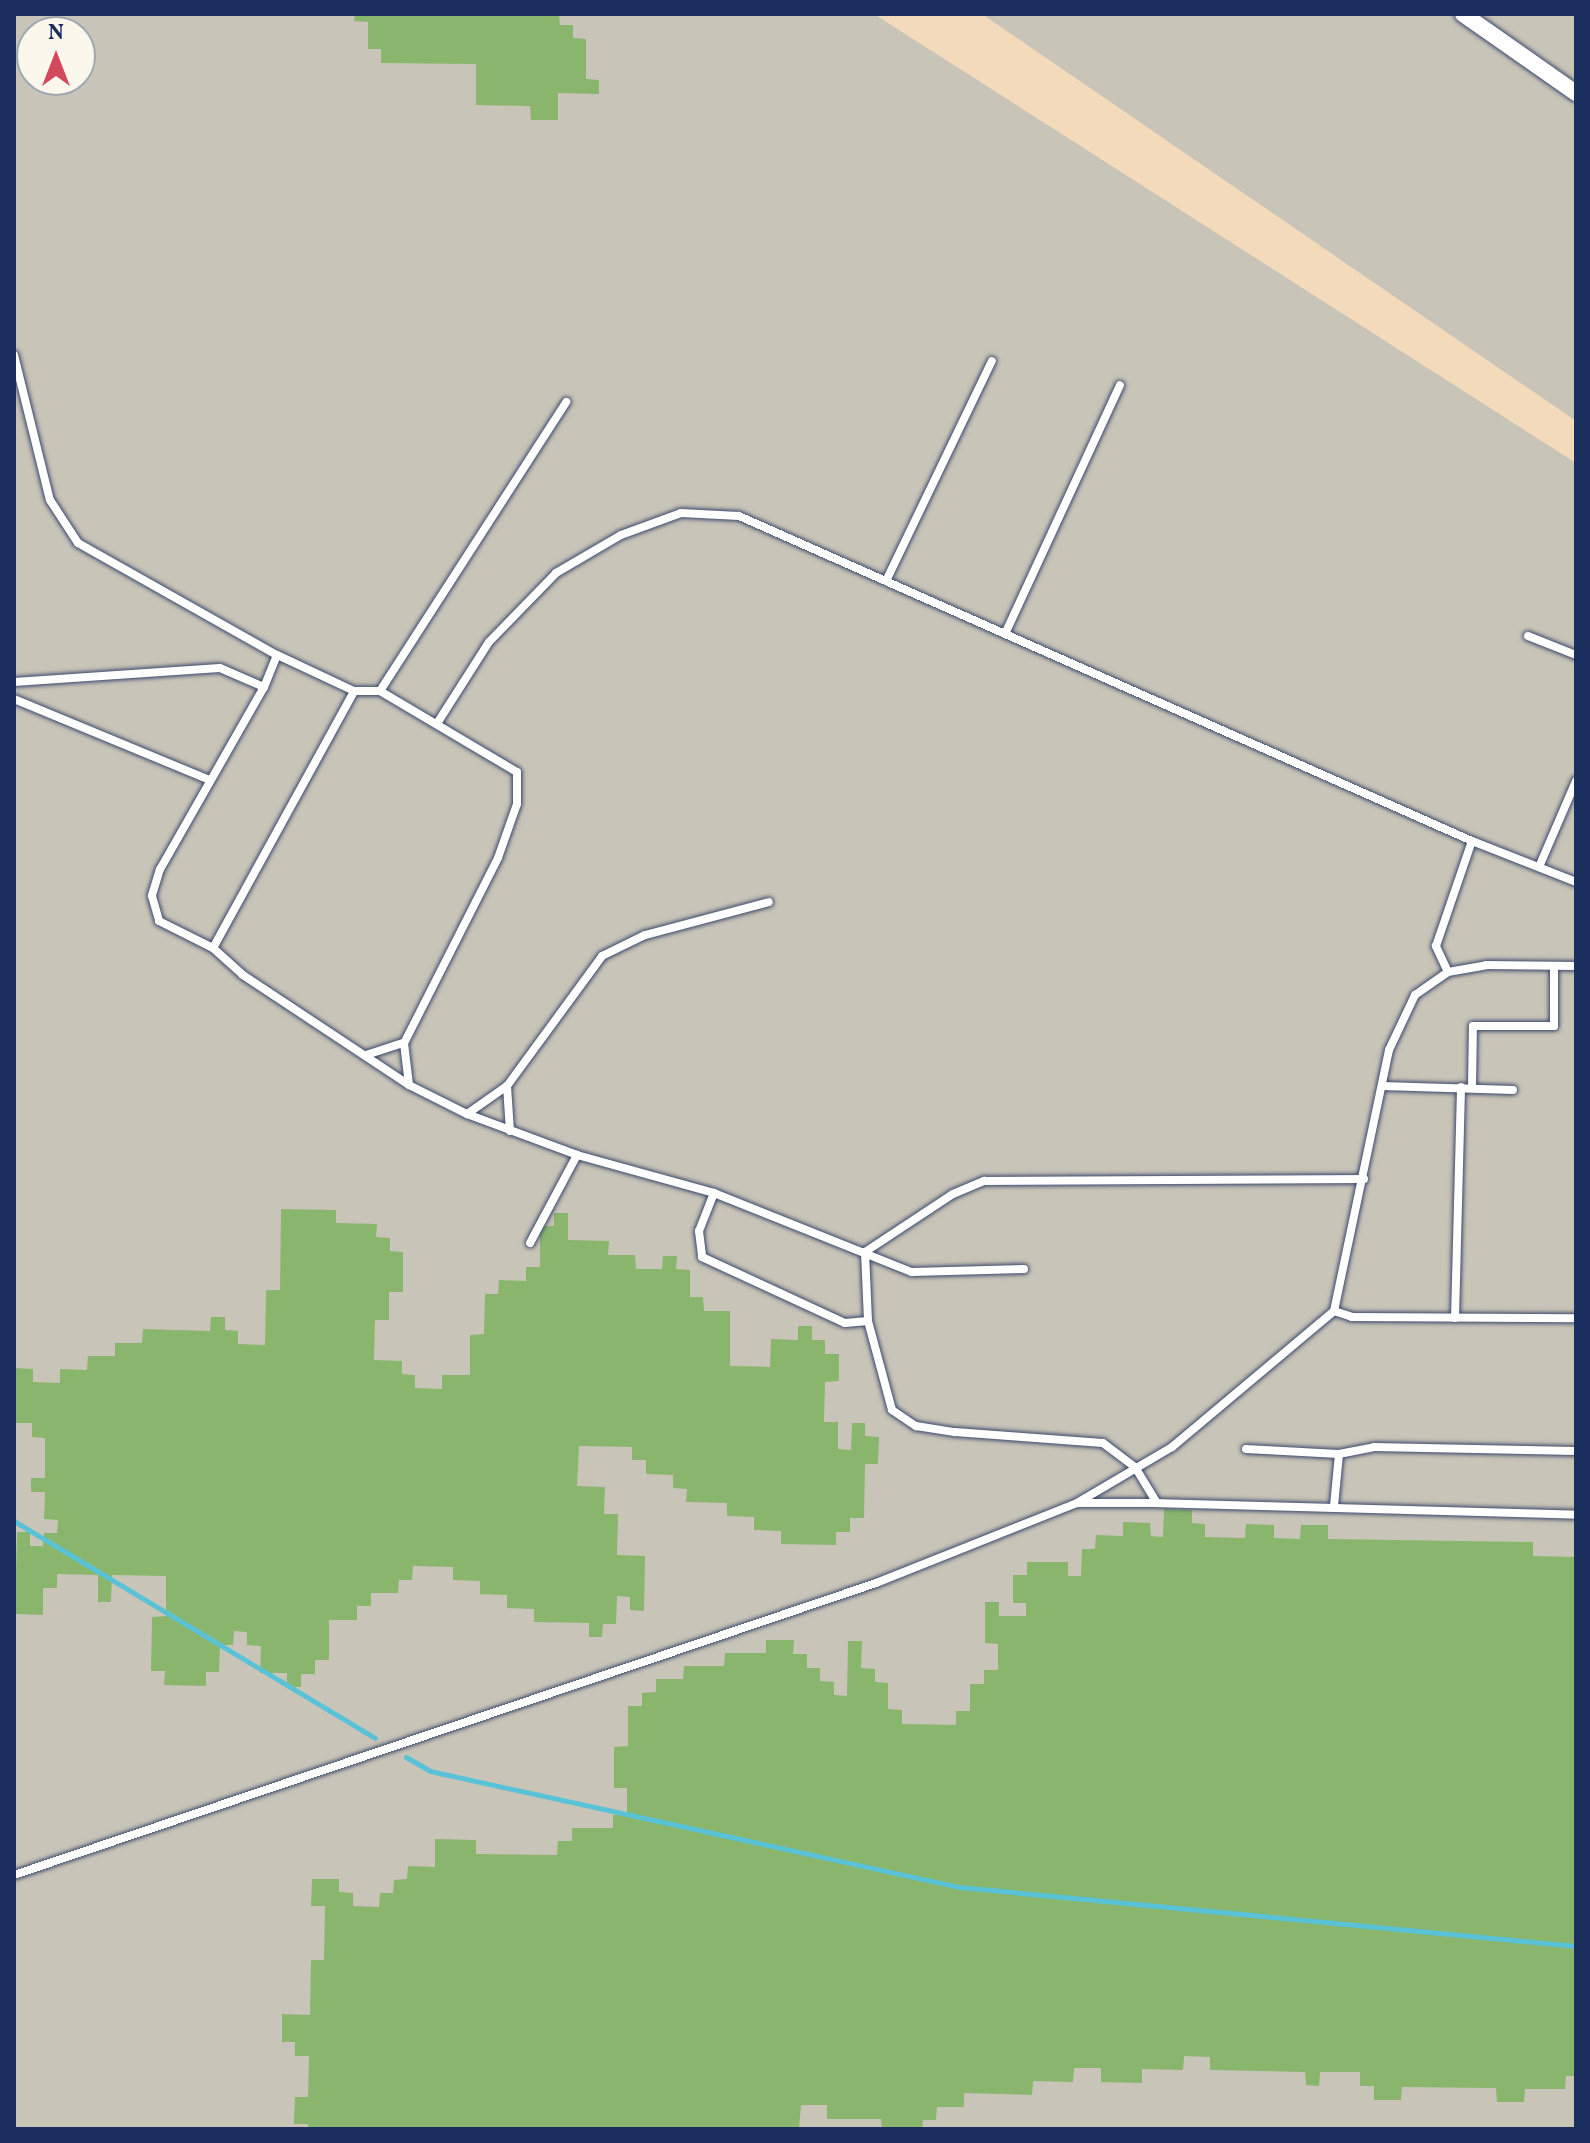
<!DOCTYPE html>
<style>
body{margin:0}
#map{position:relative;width:1590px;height:2143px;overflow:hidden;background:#f2daba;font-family:Vollkorn,serif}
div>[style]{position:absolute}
.industrial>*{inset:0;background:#c9c4b8}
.forest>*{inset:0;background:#89b56d}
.stream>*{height:5px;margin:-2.5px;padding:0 2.5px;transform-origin:2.5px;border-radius:2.5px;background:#5ac2d6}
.roads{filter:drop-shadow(0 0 2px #3b496c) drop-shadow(0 0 2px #3b496c)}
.lane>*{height:8px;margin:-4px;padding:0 4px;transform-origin:4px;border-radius:4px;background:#fff}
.street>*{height:16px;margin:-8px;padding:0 8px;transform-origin:8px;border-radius:8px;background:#fff}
span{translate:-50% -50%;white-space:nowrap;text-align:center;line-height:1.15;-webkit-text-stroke:8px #fbf7ec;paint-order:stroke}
.frame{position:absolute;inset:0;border:16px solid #1b2f5e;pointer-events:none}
.north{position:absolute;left:16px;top:16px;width:80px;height:80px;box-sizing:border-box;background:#fbf7ec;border:2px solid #a1a7b3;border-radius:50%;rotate:0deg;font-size:22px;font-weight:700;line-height:32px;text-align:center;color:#1b2f5e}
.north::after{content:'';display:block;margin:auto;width:28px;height:36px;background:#d1495b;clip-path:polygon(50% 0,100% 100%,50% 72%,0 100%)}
</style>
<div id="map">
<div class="industrial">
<i style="clip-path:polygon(evenodd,14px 14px,874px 14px,1576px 463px,1576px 2129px,14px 2129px,14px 14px,32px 32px,80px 32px,80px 80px,32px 80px,32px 32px)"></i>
<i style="clip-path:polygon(982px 14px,1576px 14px,1576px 421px)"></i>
</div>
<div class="forest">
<i style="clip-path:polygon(355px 14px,559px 14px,560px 25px,573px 25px,573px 38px,586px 39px,586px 79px,599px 80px,599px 94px,558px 93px,558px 120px,531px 120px,530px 106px,476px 105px,476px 64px,381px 63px,381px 49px,368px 49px,368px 22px,354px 21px)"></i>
<i style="clip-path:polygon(281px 1209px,336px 1210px,336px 1223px,377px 1224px,376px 1237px,390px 1238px,390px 1251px,403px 1252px,403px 1292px,389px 1292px,389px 1320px,375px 1320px,374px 1360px,402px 1361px,402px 1374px,415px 1375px,415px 1388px,442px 1389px,442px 1375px,470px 1375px,470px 1335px,484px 1334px,485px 1294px,498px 1294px,499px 1280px,526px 1281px,526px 1267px,540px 1267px,540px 1226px,554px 1226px,554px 1213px,568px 1213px,568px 1240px,609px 1241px,608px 1255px,635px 1255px,636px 1269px,662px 1269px,663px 1256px,677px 1256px,676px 1269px,690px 1270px,690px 1297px,703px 1297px,704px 1311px,730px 1311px,730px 1366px,770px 1367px,771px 1339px,798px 1340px,798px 1326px,812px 1326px,812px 1340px,825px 1340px,825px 1354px,839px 1354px,839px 1381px,825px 1382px,824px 1422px,838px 1422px,838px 1449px,851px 1450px,852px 1423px,865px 1423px,865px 1436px,879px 1437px,878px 1464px,865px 1464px,864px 1518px,850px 1518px,850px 1532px,836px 1532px,836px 1545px,781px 1544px,781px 1531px,754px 1530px,754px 1517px,727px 1516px,727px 1503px,686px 1502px,687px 1489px,673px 1488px,673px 1475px,646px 1474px,646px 1460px,632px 1460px,632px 1447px,579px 1446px,577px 1486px,605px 1487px,604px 1514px,618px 1514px,617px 1555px,645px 1556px,644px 1611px,630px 1610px,630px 1597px,617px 1596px,616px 1624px,603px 1624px,602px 1637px,589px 1637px,589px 1623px,534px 1622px,534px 1609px,507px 1608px,507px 1595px,480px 1594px,480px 1581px,453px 1580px,453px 1567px,413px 1566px,412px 1580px,399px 1580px,398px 1593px,371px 1593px,371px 1606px,357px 1606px,357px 1620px,329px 1620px,329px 1660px,315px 1660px,315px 1674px,301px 1674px,301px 1687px,287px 1687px,287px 1673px,260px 1673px,261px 1646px,247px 1645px,247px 1632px,234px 1631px,233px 1645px,220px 1645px,219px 1672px,206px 1672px,206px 1686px,164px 1685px,165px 1671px,151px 1671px,152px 1617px,166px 1616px,166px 1576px,112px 1575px,111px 1602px,98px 1602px,98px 1575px,57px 1574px,57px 1588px,43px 1588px,43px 1615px,15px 1614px,17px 1532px,30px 1532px,30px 1546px,43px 1546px,44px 1533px,57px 1533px,58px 1520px,44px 1519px,45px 1492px,31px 1492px,31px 1478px,45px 1478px,45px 1438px,32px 1437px,32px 1423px,14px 1423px,14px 1368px,33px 1369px,33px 1382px,60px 1383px,60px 1369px,87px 1370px,88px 1356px,115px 1356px,115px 1343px,142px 1343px,143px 1329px,210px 1331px,211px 1317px,225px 1317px,225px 1330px,238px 1331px,238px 1344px,265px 1345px,266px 1290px,280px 1290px)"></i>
<i style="clip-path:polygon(1164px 1509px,1192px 1510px,1192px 1523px,1205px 1524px,1205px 1537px,1245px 1538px,1246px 1524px,1274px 1525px,1274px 1538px,1300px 1539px,1301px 1525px,1328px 1525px,1328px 1539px,1533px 1542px,1533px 1556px,1576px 1557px,1576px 2076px,1566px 2076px,1565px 2089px,1525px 2089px,1524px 2102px,1497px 2102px,1496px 2088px,1402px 2087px,1401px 2100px,1374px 2100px,1374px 2086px,1360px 2086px,1360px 2072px,1320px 2072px,1319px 2086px,1306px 2085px,1305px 2072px,1210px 2070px,1210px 2057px,1184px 2056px,1183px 2070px,1142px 2069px,1142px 2083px,1101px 2082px,1101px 2068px,1074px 2068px,1073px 2082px,1033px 2081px,1032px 2095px,964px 2093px,964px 2107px,937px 2107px,936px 2120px,923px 2120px,922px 2129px,882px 2129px,881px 2119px,827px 2119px,827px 2105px,801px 2105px,799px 2129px,308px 2129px,308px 2124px,294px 2124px,295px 2097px,308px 2097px,309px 2056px,295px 2056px,295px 2042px,282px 2042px,282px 2014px,310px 2015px,311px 1960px,324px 1960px,325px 1906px,311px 1906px,312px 1879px,339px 1879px,339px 1892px,353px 1893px,353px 1906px,379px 1907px,380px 1893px,393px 1893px,394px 1880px,407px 1879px,408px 1866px,435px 1867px,435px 1839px,476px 1840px,476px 1854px,557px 1855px,558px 1841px,572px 1841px,572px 1828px,613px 1828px,613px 1815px,627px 1815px,627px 1788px,614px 1788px,614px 1747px,628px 1746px,628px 1706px,642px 1706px,642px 1693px,656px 1692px,656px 1679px,683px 1679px,684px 1666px,724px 1666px,725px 1653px,766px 1653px,766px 1640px,794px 1640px,793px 1654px,807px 1654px,807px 1668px,820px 1668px,820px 1681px,834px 1682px,834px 1695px,847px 1696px,848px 1641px,862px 1641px,861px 1668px,875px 1669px,875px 1682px,888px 1683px,888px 1709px,902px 1710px,902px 1724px,956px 1725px,956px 1711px,970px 1711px,970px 1684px,984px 1684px,984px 1670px,998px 1670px,998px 1644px,985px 1643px,985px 1602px,999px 1602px,999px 1616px,1026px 1616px,1026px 1603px,1013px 1603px,1013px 1575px,1027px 1575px,1027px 1562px,1068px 1562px,1068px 1576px,1081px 1576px,1082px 1549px,1095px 1549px,1096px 1535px,1123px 1536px,1123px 1522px,1150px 1523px,1151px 1536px,1163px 1537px)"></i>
</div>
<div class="stream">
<i style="left:14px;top:1521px;width:421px;rotate:31deg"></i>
<i style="left:406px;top:1757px;width:28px;rotate:30deg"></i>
<i style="left:430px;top:1771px;width:542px;rotate:12.37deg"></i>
<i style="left:959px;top:1887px;width:620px;rotate:5.46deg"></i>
</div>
<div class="roads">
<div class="lane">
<i style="left:14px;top:355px;width:149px;rotate:76.1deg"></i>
<i style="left:50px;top:500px;width:51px;rotate:56.9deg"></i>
<i style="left:78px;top:543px;width:228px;rotate:29.4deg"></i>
<i style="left:886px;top:581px;width:244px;rotate:-64.3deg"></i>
<i style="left:1005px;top:634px;width:274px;rotate:-65.2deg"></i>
<i style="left:1528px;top:636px;width:52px;rotate:21.6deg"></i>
<i style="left:14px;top:682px;width:206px;rotate:-3.9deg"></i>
<i style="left:220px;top:668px;width:48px;rotate:23.4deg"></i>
<i style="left:354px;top:691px;width:85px;rotate:-154.9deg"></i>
<i style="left:277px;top:655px;width:35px;rotate:112deg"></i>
<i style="left:264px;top:687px;width:210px;rotate:119.7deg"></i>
<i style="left:160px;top:869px;width:28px;rotate:107deg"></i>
<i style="left:152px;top:896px;width:26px;rotate:74deg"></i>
<i style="left:159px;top:921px;width:60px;rotate:26.6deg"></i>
<i style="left:213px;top:948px;width:40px;rotate:42deg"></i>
<i style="left:243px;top:975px;width:199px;rotate:33.5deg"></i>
<i style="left:409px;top:1085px;width:65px;rotate:26.6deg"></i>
<i style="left:467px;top:1114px;width:117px;rotate:20.4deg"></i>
<i style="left:577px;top:1155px;width:142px;rotate:15.5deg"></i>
<i style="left:714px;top:1193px;width:213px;rotate:21.8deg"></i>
<i style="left:912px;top:1272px;width:112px;rotate:-1.5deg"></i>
<i style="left:380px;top:691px;width:344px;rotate:-57.2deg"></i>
<i style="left:14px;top:699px;width:212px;rotate:22.5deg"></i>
<i style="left:438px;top:722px;width:95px;rotate:-57.5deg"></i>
<i style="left:489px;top:642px;width:96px;rotate:-45.8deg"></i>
<i style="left:556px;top:573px;width:75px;rotate:-30.3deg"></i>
<i style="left:621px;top:535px;width:64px;rotate:-20.1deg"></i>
<i style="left:681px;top:513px;width:58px;rotate:3deg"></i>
<i style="left:739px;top:516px;width:802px;rotate:23.91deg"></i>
<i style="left:1472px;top:841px;width:112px;rotate:21.5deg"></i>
<i style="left:1539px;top:867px;width:94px;rotate:-66.7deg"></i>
<i style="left:213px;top:948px;width:293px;rotate:-61.2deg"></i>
<i style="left:354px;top:691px;width:26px"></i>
<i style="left:380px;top:691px;width:159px;rotate:30.6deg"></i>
<i style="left:517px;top:772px;width:32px;rotate:90deg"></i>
<i style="left:517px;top:804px;width:57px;rotate:109.4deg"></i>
<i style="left:498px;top:858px;width:208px;rotate:116.9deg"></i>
<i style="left:1448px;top:972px;width:29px;rotate:-115deg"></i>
<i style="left:1436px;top:946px;width:111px;rotate:-71.1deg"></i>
<i style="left:366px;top:1055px;width:40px;rotate:-18deg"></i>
<i style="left:404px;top:1043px;width:42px;rotate:83.2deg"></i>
<i style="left:507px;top:1086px;width:161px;rotate:-53.8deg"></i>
<i style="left:602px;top:956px;width:48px;rotate:-26deg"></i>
<i style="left:645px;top:935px;width:128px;rotate:-14.9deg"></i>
<i style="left:1382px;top:1086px;width:131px;rotate:1.7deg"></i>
<i style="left:1472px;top:1087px;width:61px;rotate:-89.1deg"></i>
<i style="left:1473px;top:1026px;width:81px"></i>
<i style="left:1554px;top:1026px;width:60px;rotate:-90deg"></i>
<i style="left:467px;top:1114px;width:49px;rotate:-35deg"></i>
<i style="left:507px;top:1086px;width:45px;rotate:86.2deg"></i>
<i style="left:714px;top:1193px;width:41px;rotate:111.5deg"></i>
<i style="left:699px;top:1231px;width:26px;rotate:83deg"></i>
<i style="left:702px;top:1257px;width:157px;rotate:24.8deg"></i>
<i style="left:845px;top:1323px;width:23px;rotate:-5deg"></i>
<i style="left:530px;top:1243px;width:100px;rotate:-61.9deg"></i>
<i style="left:865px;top:1252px;width:69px;rotate:87.5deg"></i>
<i style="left:868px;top:1321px;width:92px;rotate:74.9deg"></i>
<i style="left:892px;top:1410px;width:29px;rotate:34deg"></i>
<i style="left:916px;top:1426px;width:39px;rotate:9deg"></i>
<i style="left:955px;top:1432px;width:148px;rotate:4.3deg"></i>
<i style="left:1103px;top:1443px;width:40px;rotate:37deg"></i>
<i style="left:1135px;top:1467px;width:42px;rotate:58.6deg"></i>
<i style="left:1157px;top:1503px;width:79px;rotate:180deg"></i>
<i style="left:865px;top:1252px;width:105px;rotate:-33.4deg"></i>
<i style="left:953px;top:1194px;width:34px;rotate:-23deg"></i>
<i style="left:984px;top:1181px;width:380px;rotate:-0.3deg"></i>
<i style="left:1334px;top:1311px;width:19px;rotate:18deg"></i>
<i style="left:1352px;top:1317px;width:224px;rotate:0.3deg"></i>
<i style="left:1455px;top:1318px;width:231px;rotate:-88.5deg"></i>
<i style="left:1246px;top:1449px;width:93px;rotate:3.1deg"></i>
<i style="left:1339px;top:1454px;width:36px;rotate:-11deg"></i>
<i style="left:1374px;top:1447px;width:202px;rotate:1.1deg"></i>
<i style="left:1157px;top:1503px;width:419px;rotate:1.6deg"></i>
<i style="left:1334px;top:1506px;width:52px;rotate:-84.5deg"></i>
<i style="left:14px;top:1875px;width:910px;rotate:-18.71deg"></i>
<i style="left:876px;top:1583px;width:216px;rotate:-21.7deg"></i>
<i style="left:1077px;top:1503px;width:110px;rotate:-30.5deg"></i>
<i style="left:1172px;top:1447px;width:212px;rotate:-40deg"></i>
<i style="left:1334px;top:1311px;width:267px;rotate:-78.1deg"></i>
<i style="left:1389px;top:1050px;width:61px;rotate:-64.7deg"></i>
<i style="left:1415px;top:995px;width:40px;rotate:-34.9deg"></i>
<i style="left:1448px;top:972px;width:39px;rotate:-10deg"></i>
<i style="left:1486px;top:965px;width:90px;rotate:0.6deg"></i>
</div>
<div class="street">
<i style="left:1463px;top:14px;width:138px;rotate:35deg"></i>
</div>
</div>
<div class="frame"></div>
<div class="north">N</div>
</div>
